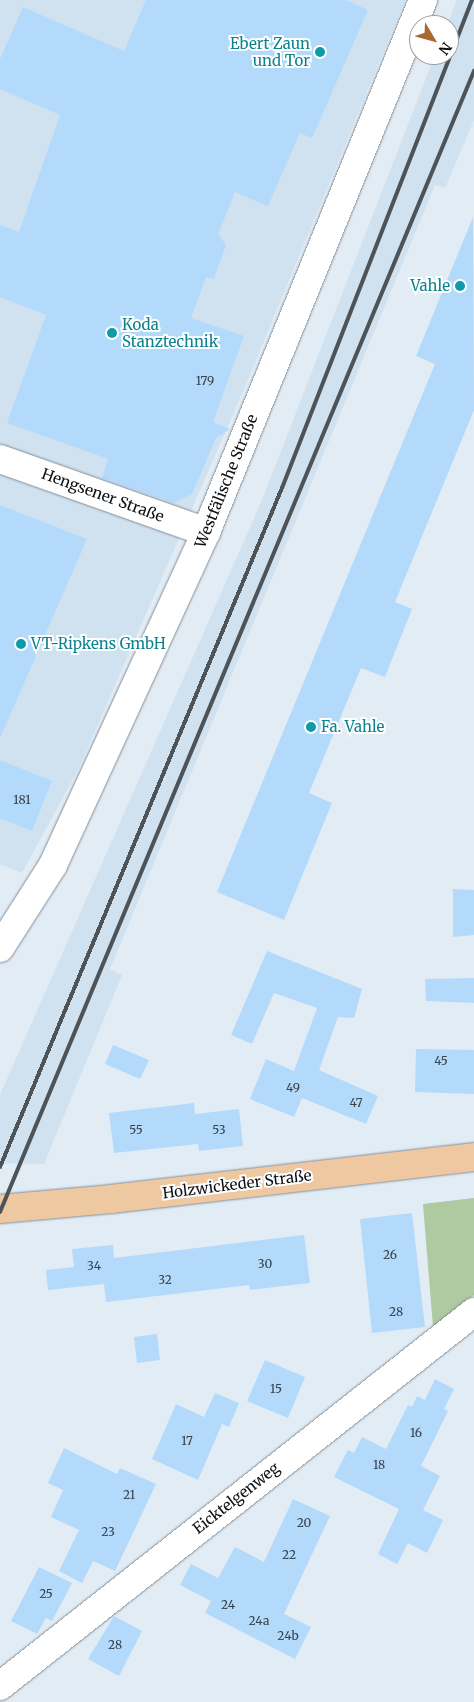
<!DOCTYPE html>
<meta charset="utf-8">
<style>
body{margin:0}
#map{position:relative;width:474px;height:1702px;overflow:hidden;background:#e2ecf5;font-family:Merriweather,serif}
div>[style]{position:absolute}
.built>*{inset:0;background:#d0e1ef}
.green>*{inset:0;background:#afc9a0}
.building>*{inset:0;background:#b4dafb}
.roads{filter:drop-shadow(0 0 1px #858f97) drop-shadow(0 0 1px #858f97)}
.minor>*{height:28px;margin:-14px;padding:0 14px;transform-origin:14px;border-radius:14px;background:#fff}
.major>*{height:28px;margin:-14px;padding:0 14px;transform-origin:14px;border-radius:14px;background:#eec8a1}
.rail>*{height:4px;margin:-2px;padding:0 2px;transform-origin:2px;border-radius:2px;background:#4d5357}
.dots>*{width:14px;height:14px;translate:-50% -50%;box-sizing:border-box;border:2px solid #fff;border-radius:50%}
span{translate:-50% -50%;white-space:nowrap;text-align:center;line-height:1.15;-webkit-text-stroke:4px #fff;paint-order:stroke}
.number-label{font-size:12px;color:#37424d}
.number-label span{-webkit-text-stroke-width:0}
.culture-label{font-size:15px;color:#0d838f}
.right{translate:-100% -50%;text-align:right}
.left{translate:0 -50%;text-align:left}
.street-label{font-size:15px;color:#0d1013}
.north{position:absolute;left:409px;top:15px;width:50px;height:50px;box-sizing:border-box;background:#fff;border:1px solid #9e9fa1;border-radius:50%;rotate:127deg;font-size:14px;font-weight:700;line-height:20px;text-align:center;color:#0d1013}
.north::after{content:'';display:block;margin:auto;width:18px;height:22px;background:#aa6933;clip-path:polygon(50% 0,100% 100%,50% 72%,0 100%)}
</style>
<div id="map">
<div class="built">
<i style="clip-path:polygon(0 0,405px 0,245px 387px,78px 770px,22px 873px,0 864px)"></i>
<i style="clip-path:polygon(457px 0,474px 0,474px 120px,445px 188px,435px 185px,110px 969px,122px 975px,44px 1164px,0 1163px,0 1095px,262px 500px,435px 55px,449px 55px,447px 25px)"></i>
</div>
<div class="green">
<i style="clip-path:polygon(474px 1198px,474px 1295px,433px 1327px,423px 1204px)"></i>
</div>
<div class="building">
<i style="clip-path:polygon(146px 0,346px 0,368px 10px,312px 138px,300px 133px,268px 206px,235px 192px,218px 234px,226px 245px,214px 279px,206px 277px,191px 318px,244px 336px,213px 422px,230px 429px,216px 438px,192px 494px,174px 503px,102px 478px,108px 459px,7px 423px,46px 315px,0 297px,0 225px,19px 232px,60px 115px,0 89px,0 59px,23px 7px,124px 51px)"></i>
<i style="clip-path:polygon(473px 217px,474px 410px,395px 602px,412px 609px,385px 677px,361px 668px,309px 793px,332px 803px,284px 920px,217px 892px,435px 364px,416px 356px)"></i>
<i style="clip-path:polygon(0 505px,87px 539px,0 738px)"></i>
<i style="clip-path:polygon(0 760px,52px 781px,32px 831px,0 818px)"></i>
<i style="clip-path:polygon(453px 889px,474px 890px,474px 935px,453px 937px)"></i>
<i style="clip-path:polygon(267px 951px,362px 989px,354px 1018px,338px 1017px,319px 1070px,378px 1096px,366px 1124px,302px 1098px,294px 1117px,250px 1099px,266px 1059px,294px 1071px,317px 1008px,274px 993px,252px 1044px,231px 1035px)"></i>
<i style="clip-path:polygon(474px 978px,474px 1003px,426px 1001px,425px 979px)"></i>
<i style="clip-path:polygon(113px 1045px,149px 1060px,140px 1079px,105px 1064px)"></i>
<i style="clip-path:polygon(416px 1049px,474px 1050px,474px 1094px,415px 1092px)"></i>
<i style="clip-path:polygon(194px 1103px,195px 1114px,239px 1109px,243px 1146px,199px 1151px,198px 1144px,114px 1153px,109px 1113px)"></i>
<i style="clip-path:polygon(412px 1213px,425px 1327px,372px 1333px,360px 1219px)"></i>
<i style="clip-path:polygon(304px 1235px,310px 1283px,250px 1290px,249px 1285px,106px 1302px,104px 1284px,48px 1290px,46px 1270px,74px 1267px,72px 1249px,113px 1245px,114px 1258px)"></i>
<i style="clip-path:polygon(157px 1334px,160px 1360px,137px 1363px,134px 1337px)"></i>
<i style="clip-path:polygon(265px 1360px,305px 1377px,288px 1418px,247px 1401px)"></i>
<i style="clip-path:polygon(435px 1379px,454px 1389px,444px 1409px,448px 1411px,421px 1466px,440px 1476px,423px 1510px,443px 1520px,427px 1553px,408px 1543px,397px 1564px,378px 1554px,399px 1509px,334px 1477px,348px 1450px,354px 1453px,362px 1437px,386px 1449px,408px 1405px,412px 1407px,417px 1396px,425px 1400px)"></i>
<i style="clip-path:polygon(215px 1393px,239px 1403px,229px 1427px,222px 1424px,198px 1480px,152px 1459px,176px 1404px,204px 1417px)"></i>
<i style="clip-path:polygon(64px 1448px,117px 1474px,120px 1468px,156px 1484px,115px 1571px,93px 1561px,82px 1583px,59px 1571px,79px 1530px,51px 1517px,63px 1490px,48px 1483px)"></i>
<i style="clip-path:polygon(293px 1499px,330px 1516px,284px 1614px,311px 1627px,295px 1659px,205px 1613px,211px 1601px,180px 1585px,191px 1564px,218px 1578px,235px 1547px,264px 1562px)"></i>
<i style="clip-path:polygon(39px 1567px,72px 1583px,52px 1621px,46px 1618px,37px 1634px,11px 1621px)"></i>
<i style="clip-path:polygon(114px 1616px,142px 1631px,119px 1676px,88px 1659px)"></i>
</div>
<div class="roads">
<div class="minor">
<i style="left:0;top:459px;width:219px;rotate:19.5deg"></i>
<i style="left:0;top:948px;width:98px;rotate:-57.4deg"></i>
<i style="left:53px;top:865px;width:366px;rotate:-65.3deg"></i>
<i style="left:206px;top:532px;width:575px;rotate:-67.81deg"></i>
<i style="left:0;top:1686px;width:604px;rotate:-38.27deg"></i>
</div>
<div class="major">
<i style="left:0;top:1209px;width:111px;rotate:-5.1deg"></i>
<i style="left:111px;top:1199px;width:365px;rotate:-6.6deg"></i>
</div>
</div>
<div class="rail">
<i style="left:0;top:1167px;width:735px;rotate:-67.45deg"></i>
<i style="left:282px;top:488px;width:524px;rotate:-68.73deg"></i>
<i style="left:0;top:1212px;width:1236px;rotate:-67.44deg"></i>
</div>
<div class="dots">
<i style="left:320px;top:52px;background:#0f9aa8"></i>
<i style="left:460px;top:286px;background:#0f9aa8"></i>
<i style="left:112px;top:333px;background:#0f9aa8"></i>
<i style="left:21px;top:644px;background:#0f9aa8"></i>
<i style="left:311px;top:727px;background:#0f9aa8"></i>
</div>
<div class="number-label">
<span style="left:205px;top:381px">179</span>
<span style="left:22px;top:800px">181</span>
<span style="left:441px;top:1061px">45</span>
<span style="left:293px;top:1088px">49</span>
<span style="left:356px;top:1103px">47</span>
<span style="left:136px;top:1130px">55</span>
<span style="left:219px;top:1130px">53</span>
<span style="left:390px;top:1255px">26</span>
<span style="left:265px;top:1264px">30</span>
<span style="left:94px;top:1266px">34</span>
<span style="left:165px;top:1280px">32</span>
<span style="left:396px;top:1312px">28</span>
<span style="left:276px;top:1389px">15</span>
<span style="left:416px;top:1433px">16</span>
<span style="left:187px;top:1441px">17</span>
<span style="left:379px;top:1465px">18</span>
<span style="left:129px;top:1495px">21</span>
<span style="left:304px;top:1523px">20</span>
<span style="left:108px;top:1532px">23</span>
<span style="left:289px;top:1555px">22</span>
<span style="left:46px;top:1594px">25</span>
<span style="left:228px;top:1605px">24</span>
<span style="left:259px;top:1621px">24a</span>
<span style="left:288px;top:1636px">24b</span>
<span style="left:115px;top:1645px">28</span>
</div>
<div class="culture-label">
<span class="right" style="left:310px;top:52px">Ebert Zaun<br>und Tor</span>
<span class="right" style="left:450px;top:286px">Vahle</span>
<span class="left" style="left:122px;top:333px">Koda<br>Stanztechnik</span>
<span class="left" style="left:31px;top:644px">VT-Ripkens GmbH</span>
<span class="left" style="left:321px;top:727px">Fa. Vahle</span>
</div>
<div class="street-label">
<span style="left:226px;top:481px;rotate:-68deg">Westfälische Straße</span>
<span style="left:103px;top:495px;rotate:20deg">Hengsener Straße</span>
<span style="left:237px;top:1184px;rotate:-7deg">Holzwickeder Straße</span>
<span style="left:236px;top:1498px;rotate:-38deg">Eicktelgenweg</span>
</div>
<div class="north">N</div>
</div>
